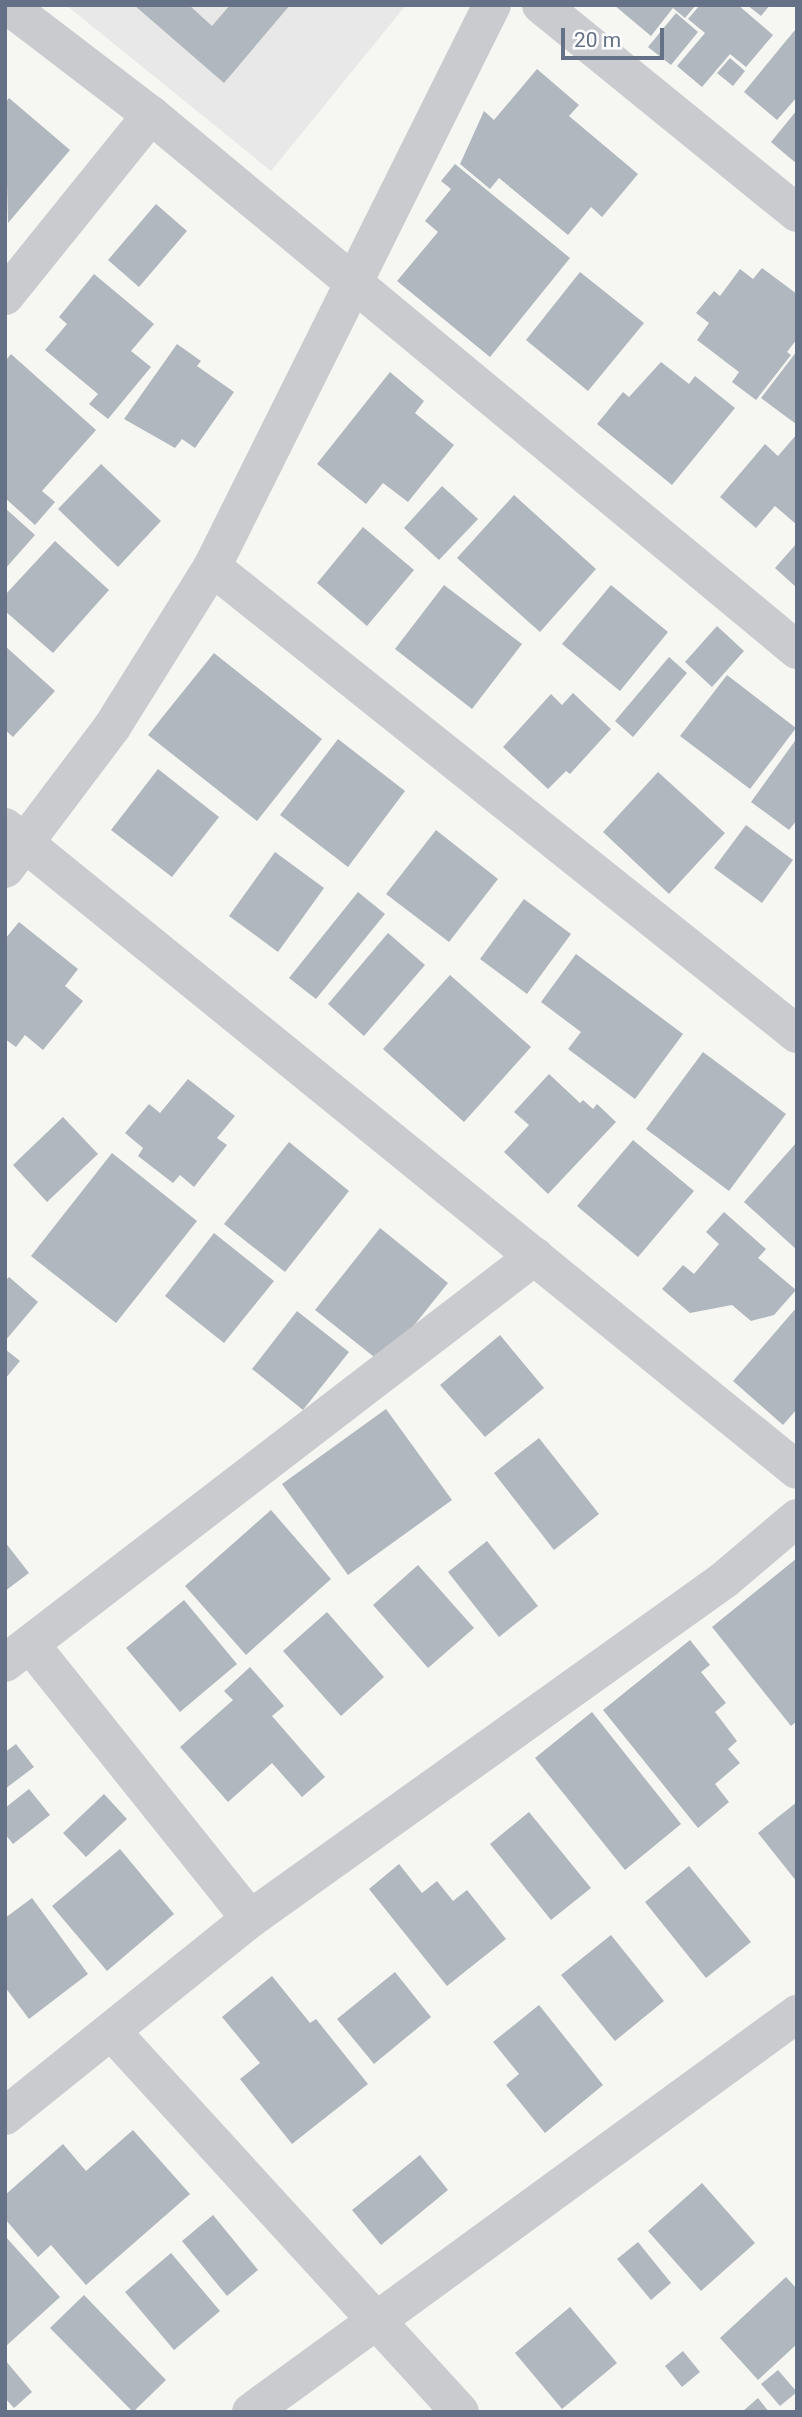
<!DOCTYPE html>
<style>
body{margin:0}
#map{position:relative;width:802px;height:2417px;overflow:hidden;background:#f6f7f3;font-family:Roboto,sans-serif}
div>[style]{position:absolute}
.built>*{inset:0;background:#e7e8e7}
.building>*{inset:0;background:#b1b7be}
.minor>*{height:38px;margin:-19px;padding:0 19px;transform-origin:19px;border-radius:19px;background:#c9cbcf}
span{translate:-50% -50%;white-space:nowrap;text-align:center;line-height:1.15;-webkit-text-stroke:7px #fff;paint-order:stroke}
.frame{position:absolute;inset:0;border:7px solid #647186;pointer-events:none}
.scale{position:absolute;left:561px;top:28px;width:103px;height:32px;box-sizing:border-box;border:4px solid #647186;border-top:0;padding-left:9px;font-size:21px;line-height:24px;white-space:nowrap;color:#647186;-webkit-text-stroke:5px #fff;paint-order:stroke}
</style>
<div id="map">
<div class="built">
<i style="clip-path:polygon(66px 5px,406px 5px,271px 171px)"></i>
</div>
<div class="building">
<i style="clip-path:polygon(134px 5px,189px 5px,212px 26px,230px 5px,290px 5px,224px 83px)"></i>
<i style="clip-path:polygon(614px 5px,696px 5px,685px 18px,673px 8px,651px 36px)"></i>
<i style="clip-path:polygon(700px 5px,738px 5px,773px 35px,746px 67px,730px 54px,702px 87px,677px 66px,705px 33px,688px 19px)"></i>
<i style="clip-path:polygon(747px 5px,770px 5px,761px 16px)"></i>
<i style="clip-path:polygon(676px 13px,698px 32px,671px 65px,648px 47px)"></i>
<i style="clip-path:polygon(795px 30px,797px 97px,777px 120px,744px 92px)"></i>
<i style="clip-path:polygon(730px 58px,745px 71px,733px 86px,717px 73px)"></i>
<i style="clip-path:polygon(537px 69px,579px 105px,569px 116px,638px 174px,602px 217px,591px 207px,568px 235px,499px 178px,490px 189px,460px 164px,484px 111px,494px 120px)"></i>
<i style="clip-path:polygon(9px 98px,70px 150px,8px 223px,5px 103px)"></i>
<i style="clip-path:polygon(797px 110px,797px 164px,771px 142px)"></i>
<i style="clip-path:polygon(455px 164px,570px 258px,490px 357px,397px 281px,438px 232px,425px 221px,451px 189px,441px 181px)"></i>
<i style="clip-path:polygon(156px 204px,187px 231px,139px 287px,108px 260px)"></i>
<i style="clip-path:polygon(762px 268px,797px 294px,797px 339px,787px 352px,791px 355px,756px 400px,732px 382px,739px 372px,697px 340px,709px 323px,696px 313px,714px 291px,720px 296px,740px 269px,753px 279px)"></i>
<i style="clip-path:polygon(580px 272px,644px 323px,588px 391px,526px 340px)"></i>
<i style="clip-path:polygon(94px 274px,154px 324px,131px 351px,151px 367px,108px 419px,89px 404px,98px 394px,45px 350px,67px 324px,59px 317px)"></i>
<i style="clip-path:polygon(177px 344px,201px 361px,197px 366px,234px 392px,195px 448px,182px 439px,175px 448px,124px 419px)"></i>
<i style="clip-path:polygon(797px 351px,797px 423px,796px 424px,761px 398px)"></i>
<i style="clip-path:polygon(11px 354px,96px 430px,42px 491px,55px 502px,35px 525px,5px 498px,5px 361px)"></i>
<i style="clip-path:polygon(661px 362px,689px 384px,695px 376px,735px 408px,672px 485px,597px 424px,623px 392px,629px 397px)"></i>
<i style="clip-path:polygon(390px 372px,424px 401px,415px 413px,454px 445px,408px 502px,383px 483px,366px 504px,317px 464px)"></i>
<i style="clip-path:polygon(797px 434px,797px 525px,775px 506px,756px 528px,720px 497px,765px 444px,778px 456px)"></i>
<i style="clip-path:polygon(101px 464px,161px 521px,118px 567px,58px 509px)"></i>
<i style="clip-path:polygon(442px 486px,478px 519px,439px 560px,404px 528px)"></i>
<i style="clip-path:polygon(514px 495px,596px 569px,540px 632px,457px 558px)"></i>
<i style="clip-path:polygon(5px 508px,35px 535px,5px 569px)"></i>
<i style="clip-path:polygon(363px 527px,414px 570px,367px 626px,317px 583px)"></i>
<i style="clip-path:polygon(55px 541px,109px 590px,53px 653px,5px 611px,5px 595px)"></i>
<i style="clip-path:polygon(797px 543px,797px 588px,775px 568px)"></i>
<i style="clip-path:polygon(444px 585px,522px 644px,472px 709px,395px 649px)"></i>
<i style="clip-path:polygon(611px 585px,668px 632px,620px 691px,562px 644px)"></i>
<i style="clip-path:polygon(717px 626px,744px 651px,712px 687px,685px 662px)"></i>
<i style="clip-path:polygon(5px 646px,55px 691px,13px 737px,5px 730px)"></i>
<i style="clip-path:polygon(214px 653px,322px 739px,257px 821px,148px 735px)"></i>
<i style="clip-path:polygon(669px 657px,687px 673px,633px 737px,615px 721px)"></i>
<i style="clip-path:polygon(727px 675px,796px 728px,750px 789px,680px 736px)"></i>
<i style="clip-path:polygon(573px 693px,611px 729px,570px 774px,566px 771px,548px 789px,503px 747px,551px 694px,562px 705px)"></i>
<i style="clip-path:polygon(797px 738px,797px 820px,789px 830px,751px 802px)"></i>
<i style="clip-path:polygon(338px 739px,405px 791px,348px 867px,280px 815px)"></i>
<i style="clip-path:polygon(158px 769px,219px 817px,172px 877px,111px 830px)"></i>
<i style="clip-path:polygon(658px 772px,725px 833px,669px 894px,603px 832px)"></i>
<i style="clip-path:polygon(746px 825px,793px 860px,762px 903px,714px 868px)"></i>
<i style="clip-path:polygon(436px 830px,498px 879px,449px 942px,386px 894px)"></i>
<i style="clip-path:polygon(275px 852px,324px 888px,278px 952px,229px 916px)"></i>
<i style="clip-path:polygon(358px 892px,385px 914px,316px 999px,289px 978px)"></i>
<i style="clip-path:polygon(524px 899px,571px 934px,527px 994px,480px 959px)"></i>
<i style="clip-path:polygon(19px 922px,78px 969px,65px 986px,83px 1001px,43px 1050px,25px 1035px,16px 1047px,5px 1039px,5px 939px)"></i>
<i style="clip-path:polygon(388px 933px,425px 965px,364px 1036px,328px 1004px)"></i>
<i style="clip-path:polygon(576px 954px,683px 1034px,635px 1099px,568px 1049px,581px 1032px,541px 1002px)"></i>
<i style="clip-path:polygon(450px 975px,531px 1047px,464px 1122px,383px 1049px)"></i>
<i style="clip-path:polygon(703px 1052px,786px 1114px,729px 1191px,646px 1129px)"></i>
<i style="clip-path:polygon(549px 1074px,580px 1103px,583px 1100px,593px 1109px,597px 1104px,616px 1122px,548px 1194px,504px 1152px,529px 1125px,514px 1112px)"></i>
<i style="clip-path:polygon(188px 1079px,235px 1116px,217px 1138px,227px 1145px,194px 1187px,180px 1175px,173px 1183px,138px 1156px,143px 1148px,125px 1133px,149px 1104px,160px 1113px)"></i>
<i style="clip-path:polygon(63px 1117px,98px 1154px,47px 1202px,13px 1165px)"></i>
<i style="clip-path:polygon(633px 1140px,694px 1191px,638px 1257px,577px 1206px)"></i>
<i style="clip-path:polygon(289px 1142px,349px 1191px,285px 1272px,224px 1224px)"></i>
<i style="clip-path:polygon(797px 1142px,797px 1250px,744px 1202px)"></i>
<i style="clip-path:polygon(112px 1153px,197px 1221px,116px 1323px,31px 1256px)"></i>
<i style="clip-path:polygon(724px 1212px,766px 1249px,758px 1258px,796px 1290px,774px 1315px,751px 1321px,732px 1305px,690px 1313px,662px 1289px,683px 1265px,694px 1274px,719px 1244px,706px 1232px)"></i>
<i style="clip-path:polygon(380px 1228px,448px 1283px,383px 1364px,315px 1310px)"></i>
<i style="clip-path:polygon(214px 1233px,274px 1281px,224px 1343px,165px 1296px)"></i>
<i style="clip-path:polygon(9px 1277px,38px 1302px,5px 1341px,5px 1281px)"></i>
<i style="clip-path:polygon(797px 1307px,797px 1409px,783px 1425px,733px 1381px)"></i>
<i style="clip-path:polygon(297px 1311px,349px 1352px,303px 1410px,252px 1369px)"></i>
<i style="clip-path:polygon(500px 1335px,544px 1388px,485px 1437px,440px 1385px)"></i>
<i style="clip-path:polygon(5px 1349px,20px 1361px,5px 1379px)"></i>
<i style="clip-path:polygon(386px 1409px,452px 1500px,348px 1575px,282px 1484px)"></i>
<i style="clip-path:polygon(539px 1438px,599px 1514px,554px 1550px,494px 1473px)"></i>
<i style="clip-path:polygon(271px 1510px,331px 1579px,246px 1655px,185px 1586px)"></i>
<i style="clip-path:polygon(487px 1541px,538px 1606px,499px 1637px,448px 1572px)"></i>
<i style="clip-path:polygon(5px 1542px,29px 1573px,5px 1591px)"></i>
<i style="clip-path:polygon(797px 1558px,797px 1721px,791px 1726px,712px 1627px)"></i>
<i style="clip-path:polygon(418px 1565px,474px 1628px,428px 1668px,373px 1605px)"></i>
<i style="clip-path:polygon(184px 1600px,237px 1664px,180px 1712px,126px 1648px)"></i>
<i style="clip-path:polygon(327px 1612px,384px 1677px,341px 1716px,283px 1651px)"></i>
<i style="clip-path:polygon(690px 1640px,710px 1665px,701px 1672px,726px 1703px,715px 1712px,737px 1741px,728px 1749px,740px 1763px,715px 1784px,729px 1802px,698px 1828px,603px 1710px)"></i>
<i style="clip-path:polygon(250px 1667px,284px 1706px,272px 1716px,325px 1777px,302px 1797px,272px 1763px,228px 1802px,180px 1747px,233px 1700px,224px 1691px)"></i>
<i style="clip-path:polygon(592px 1712px,681px 1824px,625px 1870px,535px 1758px)"></i>
<i style="clip-path:polygon(16px 1744px,34px 1767px,5px 1789px,5px 1752px)"></i>
<i style="clip-path:polygon(29px 1789px,50px 1815px,13px 1844px,5px 1834px,5px 1808px)"></i>
<i style="clip-path:polygon(104px 1794px,127px 1819px,86px 1857px,63px 1833px)"></i>
<i style="clip-path:polygon(797px 1802px,797px 1882px,758px 1833px)"></i>
<i style="clip-path:polygon(529px 1812px,591px 1888px,551px 1920px,490px 1844px)"></i>
<i style="clip-path:polygon(120px 1849px,174px 1914px,107px 1971px,52px 1906px)"></i>
<i style="clip-path:polygon(399px 1864px,422px 1893px,437px 1881px,453px 1901px,467px 1890px,506px 1939px,447px 1986px,369px 1889px)"></i>
<i style="clip-path:polygon(689px 1866px,751px 1942px,706px 1978px,645px 1902px)"></i>
<i style="clip-path:polygon(32px 1898px,88px 1974px,29px 2019px,5px 1987px,5px 1918px)"></i>
<i style="clip-path:polygon(611px 1935px,664px 2001px,615px 2041px,561px 1975px)"></i>
<i style="clip-path:polygon(395px 1972px,431px 2017px,374px 2064px,337px 2019px)"></i>
<i style="clip-path:polygon(272px 1976px,310px 2023px,316px 2019px,368px 2084px,292px 2144px,240px 2079px,260px 2063px,222px 2017px)"></i>
<i style="clip-path:polygon(539px 2005px,603px 2085px,545px 2133px,506px 2085px,519px 2074px,493px 2042px)"></i>
<i style="clip-path:polygon(133px 2130px,190px 2194px,86px 2285px,51px 2245px,38px 2257px,5px 2219px,5px 2195px,63px 2144px,86px 2171px)"></i>
<i style="clip-path:polygon(420px 2155px,448px 2190px,381px 2245px,352px 2210px)"></i>
<i style="clip-path:polygon(702px 2183px,755px 2243px,701px 2291px,648px 2231px)"></i>
<i style="clip-path:polygon(213px 2215px,258px 2270px,227px 2296px,182px 2241px)"></i>
<i style="clip-path:polygon(5px 2236px,60px 2297px,5px 2347px)"></i>
<i style="clip-path:polygon(638px 2242px,671px 2283px,651px 2300px,617px 2259px)"></i>
<i style="clip-path:polygon(171px 2253px,220px 2311px,174px 2350px,125px 2292px)"></i>
<i style="clip-path:polygon(786px 2277px,797px 2289px,797px 2344px,758px 2380px,720px 2338px)"></i>
<i style="clip-path:polygon(84px 2295px,166px 2380px,133px 2412px,50px 2328px)"></i>
<i style="clip-path:polygon(570px 2307px,617px 2363px,562px 2409px,515px 2353px)"></i>
<i style="clip-path:polygon(683px 2351px,700px 2372px,682px 2387px,665px 2366px)"></i>
<i style="clip-path:polygon(5px 2360px,32px 2392px,14px 2408px,5px 2398px)"></i>
<i style="clip-path:polygon(778px 2370px,797px 2392px,780px 2406px,761px 2384px)"></i>
<i style="clip-path:polygon(758px 2398px,769px 2412px,742px 2412px)"></i>
</div>
<div class="minor">
<i style="left:7px;top:5px;width:181px;rotate:37.4deg"></i>
<i style="left:151px;top:115px;width:839px;rotate:39.63deg"></i>
<i style="left:541px;top:5px;width:330px;rotate:39.1deg"></i>
<i style="left:5px;top:296px;width:233px;rotate:-51.1deg"></i>
<i style="left:212px;top:567px;width:749px;rotate:38.6deg"></i>
<i style="left:5px;top:827px;width:1020px;rotate:39.07deg"></i>
<i style="left:5px;top:869px;width:178px;rotate:-53deg"></i>
<i style="left:112px;top:727px;width:189px;rotate:-58deg"></i>
<i style="left:212px;top:567px;width:628px;rotate:-63.52deg"></i>
<i style="left:30px;top:1644px;width:352px;rotate:51.3deg"></i>
<i style="left:5px;top:1663px;width:668px;rotate:-37.52deg"></i>
<i style="left:112px;top:2032px;width:515px;rotate:47.52deg"></i>
<i style="left:5px;top:2116px;width:314px;rotate:-38.8deg"></i>
<i style="left:250px;top:1919px;width:583px;rotate:-35.57deg"></i>
<i style="left:724px;top:1580px;width:96px;rotate:-40.3deg"></i>
<i style="left:251px;top:2412px;width:676px;rotate:-36.09deg"></i>
</div>
<div class="frame"></div>
<div class="scale">20 m</div>
</div>
